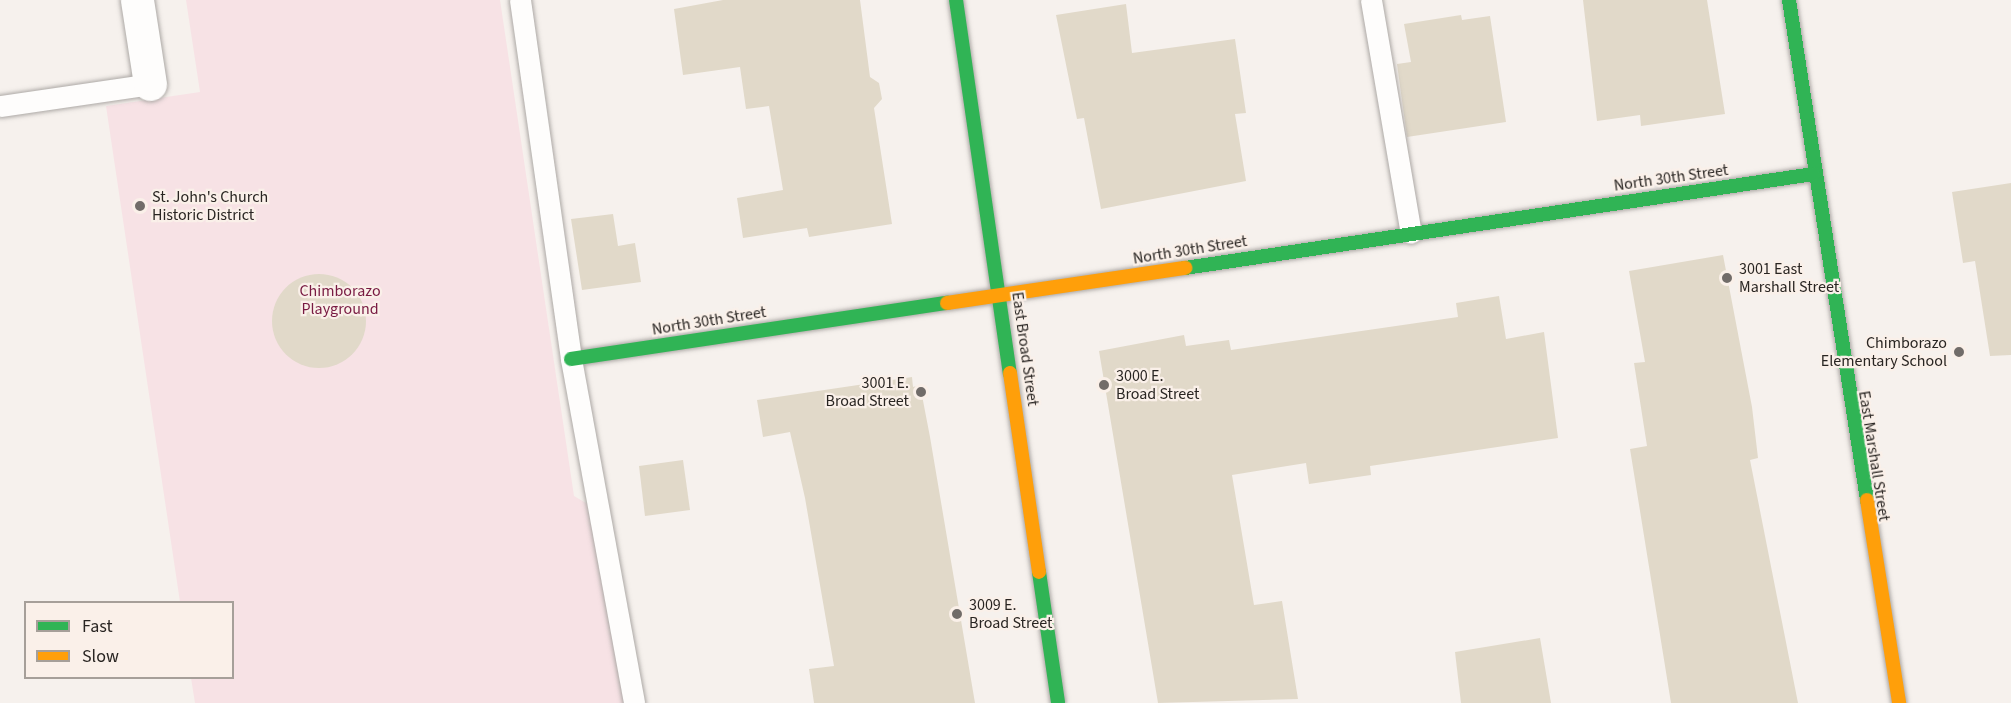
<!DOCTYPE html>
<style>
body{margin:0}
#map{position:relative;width:2011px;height:703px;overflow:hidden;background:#f6f1ed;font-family:"Source Sans 3",sans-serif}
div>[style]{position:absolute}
.green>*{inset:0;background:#f7e2e5}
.building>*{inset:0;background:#e1d9c9}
.round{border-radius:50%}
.roads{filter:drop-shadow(0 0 2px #ada9a6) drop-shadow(0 0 2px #ada9a6)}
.lane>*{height:21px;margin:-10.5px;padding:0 10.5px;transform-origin:10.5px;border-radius:10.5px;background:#fefdfc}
.street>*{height:33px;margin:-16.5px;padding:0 16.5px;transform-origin:16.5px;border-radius:16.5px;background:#fefdfc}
.fast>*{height:14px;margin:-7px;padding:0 7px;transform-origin:7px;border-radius:7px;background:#30b455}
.slow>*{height:14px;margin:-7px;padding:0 7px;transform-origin:7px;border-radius:7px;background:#ff9f0a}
.dots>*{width:16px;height:16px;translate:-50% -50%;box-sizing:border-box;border:3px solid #faf0e9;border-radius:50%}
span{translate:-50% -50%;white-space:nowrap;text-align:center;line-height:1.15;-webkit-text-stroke:4.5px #faf0e9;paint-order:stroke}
.street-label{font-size:16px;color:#292522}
.poi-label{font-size:16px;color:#292522}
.left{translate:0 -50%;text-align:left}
.right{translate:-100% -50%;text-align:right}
.park-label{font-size:16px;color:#781a42}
.legend{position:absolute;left:24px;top:601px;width:210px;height:78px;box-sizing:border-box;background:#faf0e9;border:2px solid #a69f99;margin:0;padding:8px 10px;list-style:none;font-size:18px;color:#292522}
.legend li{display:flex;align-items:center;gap:12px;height:30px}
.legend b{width:30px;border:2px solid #a69f99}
</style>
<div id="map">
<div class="green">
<i style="clip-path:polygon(186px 0,500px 0,574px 496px,596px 509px,625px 703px,195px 703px,191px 678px,232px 678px,232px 602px,180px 602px,106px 106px,200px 92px)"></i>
</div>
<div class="building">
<i style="clip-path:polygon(723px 0,860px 0,870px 77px,879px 83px,882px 99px,874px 108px,892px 224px,809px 237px,807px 228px,743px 238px,737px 198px,783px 190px,769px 106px,746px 109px,740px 67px,683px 75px,674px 9px)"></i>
<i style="clip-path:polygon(1583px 0,1707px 0,1725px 114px,1641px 126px,1640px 115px,1597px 121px)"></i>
<i style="clip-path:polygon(1126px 4px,1132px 53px,1235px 39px,1246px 113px,1235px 114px,1246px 181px,1101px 209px,1084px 118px,1077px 119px,1056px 15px)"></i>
<i style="clip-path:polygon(1461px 15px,1462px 20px,1490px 16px,1506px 122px,1407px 137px,1397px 64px,1411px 62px,1404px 24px)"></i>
<i style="clip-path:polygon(2011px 183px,2011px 355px,1990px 356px,1975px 261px,1963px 263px,1952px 192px)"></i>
<i style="clip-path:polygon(613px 214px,618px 246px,635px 243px,641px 282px,582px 290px,571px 219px)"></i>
<i style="clip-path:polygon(1723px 255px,1752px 407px,1758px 458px,1750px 460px,1798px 703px,1671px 703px,1630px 449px,1647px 446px,1634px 363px,1645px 362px,1629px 271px)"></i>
<i class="round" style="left:272px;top:274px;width:94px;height:94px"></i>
<i style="clip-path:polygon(1499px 296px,1506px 339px,1544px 332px,1558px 438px,1370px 466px,1371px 475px,1309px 484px,1306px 463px,1232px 475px,1254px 605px,1282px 601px,1298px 699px,1158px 703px,1099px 351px,1184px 335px,1186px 346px,1229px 340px,1231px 350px,1458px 317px,1456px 303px)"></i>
<i style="clip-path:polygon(912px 377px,913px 387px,920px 385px,930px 437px,975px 703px,814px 703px,809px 669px,834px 666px,805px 498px,790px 432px,763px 437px,757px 400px)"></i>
<i style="clip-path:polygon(683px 460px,690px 510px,645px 516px,639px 466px)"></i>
<i style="clip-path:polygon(1540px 638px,1551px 703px,1461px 703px,1455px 652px)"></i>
</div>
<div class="roads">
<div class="lane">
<i style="left:520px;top:0;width:363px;rotate:81.9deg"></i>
<i style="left:571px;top:359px;width:350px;rotate:79.6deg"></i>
<i style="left:1371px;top:0;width:236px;rotate:80.3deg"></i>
<i style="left:0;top:106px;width:152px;rotate:-8.3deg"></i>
</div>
<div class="street">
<i style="left:137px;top:0;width:85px;rotate:81.2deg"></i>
</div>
<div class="fast">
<i style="left:956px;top:0;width:377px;rotate:81.8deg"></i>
<i style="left:1789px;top:0;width:506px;rotate:81.13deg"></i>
<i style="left:1185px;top:268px;width:635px;rotate:-8.51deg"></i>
<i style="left:571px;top:359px;width:380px;rotate:-8.5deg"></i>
<i style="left:1039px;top:572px;width:132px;rotate:81.7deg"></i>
</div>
<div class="slow">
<i style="left:947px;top:303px;width:241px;rotate:-8.4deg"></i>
<i style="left:1010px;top:373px;width:201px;rotate:81.7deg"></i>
<i style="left:1867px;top:500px;width:206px;rotate:81deg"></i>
</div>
</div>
<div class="dots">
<i style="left:140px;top:206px;background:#716c69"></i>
<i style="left:1727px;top:278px;background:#716c69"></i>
<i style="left:1959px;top:352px;background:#716c69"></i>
<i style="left:1104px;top:385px;background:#716c69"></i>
<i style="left:921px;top:392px;background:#716c69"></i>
<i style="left:957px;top:614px;background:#716c69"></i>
</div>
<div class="street-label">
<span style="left:1671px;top:178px;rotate:-8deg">North 30th Street</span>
<span style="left:1190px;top:250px;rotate:-9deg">North 30th Street</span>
<span style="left:709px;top:321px;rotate:-9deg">North 30th Street</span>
<span style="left:1025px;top:349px;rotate:82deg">East Broad Street</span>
<span style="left:1874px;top:456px;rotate:81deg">East Marshall Street</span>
</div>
<div class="poi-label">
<span class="left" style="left:152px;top:206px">St. John's Church<br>Historic District</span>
<span class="left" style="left:1739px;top:278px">3001 East<br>Marshall Street</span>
<span class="right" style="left:1947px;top:352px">Chimborazo<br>Elementary School</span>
<span class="left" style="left:1116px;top:385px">3000 E.<br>Broad Street</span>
<span class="right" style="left:909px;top:392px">3001 E.<br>Broad Street</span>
<span class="left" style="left:969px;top:614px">3009 E.<br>Broad Street</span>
</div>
<div class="park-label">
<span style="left:340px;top:300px">Chimborazo<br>Playground</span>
</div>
<ul class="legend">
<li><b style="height:8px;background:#30b455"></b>Fast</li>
<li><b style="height:8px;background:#ff9f0a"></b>Slow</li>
</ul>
</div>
